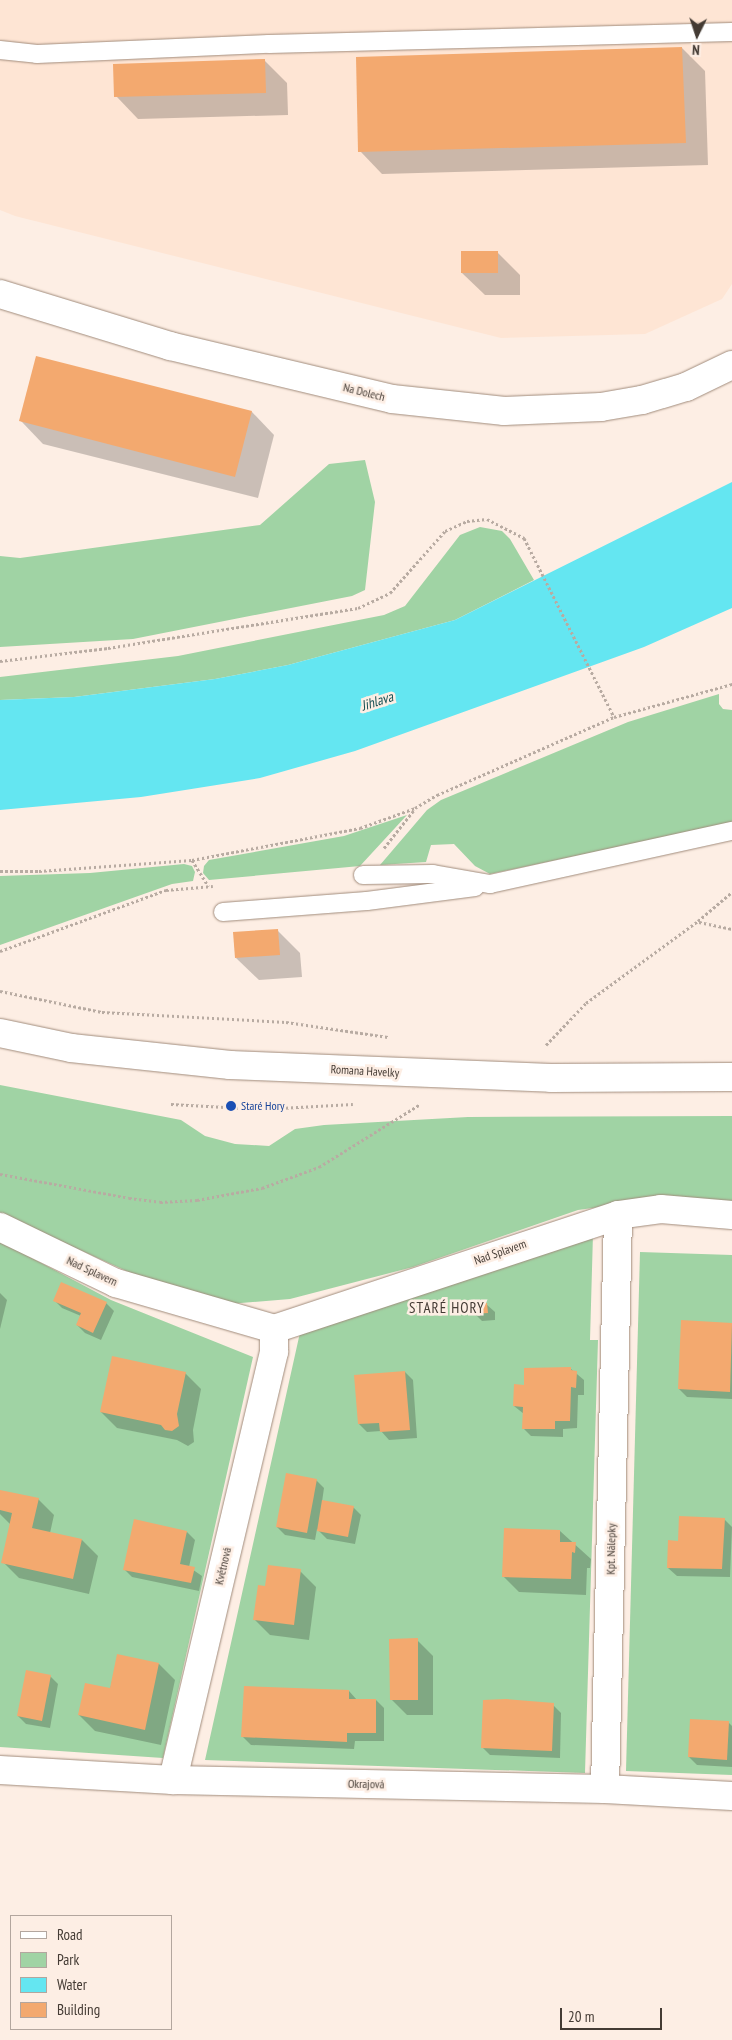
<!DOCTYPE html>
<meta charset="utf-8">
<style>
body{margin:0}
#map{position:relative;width:732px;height:2040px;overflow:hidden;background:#fdeee4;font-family:"PT Sans Narrow",sans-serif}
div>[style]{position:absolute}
.built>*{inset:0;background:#fee5d4}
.green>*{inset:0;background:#a0d3a4}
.water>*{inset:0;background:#64e6f1}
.shadow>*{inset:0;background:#0003}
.building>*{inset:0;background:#f3a96f}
.path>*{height:3px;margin-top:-1.5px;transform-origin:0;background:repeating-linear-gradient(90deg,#b8aba2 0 2.5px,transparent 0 5px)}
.roads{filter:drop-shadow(0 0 1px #a18c7c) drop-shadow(0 0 1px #a18c7c)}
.service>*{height:18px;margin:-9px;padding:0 9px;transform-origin:9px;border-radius:9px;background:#fff}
.minor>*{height:28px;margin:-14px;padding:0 14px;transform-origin:14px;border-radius:14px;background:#fff}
.tertiary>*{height:28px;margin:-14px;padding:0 14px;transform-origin:14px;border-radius:14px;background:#fff}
.dots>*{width:14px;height:14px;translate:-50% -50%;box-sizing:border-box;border:2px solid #fdeee4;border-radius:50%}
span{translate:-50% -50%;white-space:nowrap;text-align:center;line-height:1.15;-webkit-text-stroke:5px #fdeee4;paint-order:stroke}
.street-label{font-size:12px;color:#443b34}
.transit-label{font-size:12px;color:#164399}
.left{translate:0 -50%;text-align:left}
.water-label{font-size:14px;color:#154f53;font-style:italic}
.quarter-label{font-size:15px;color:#443b34;letter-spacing:1px}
.legend{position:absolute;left:10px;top:1915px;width:162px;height:115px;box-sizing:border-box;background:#fdeee4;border:1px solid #b3a69e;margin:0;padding:6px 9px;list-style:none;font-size:15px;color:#443b34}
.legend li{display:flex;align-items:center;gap:10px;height:25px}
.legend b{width:25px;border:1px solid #b3a69e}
.north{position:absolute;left:672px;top:10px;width:50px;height:50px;-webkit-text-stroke:4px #fdeee4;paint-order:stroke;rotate:184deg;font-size:14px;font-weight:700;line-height:20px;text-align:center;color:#443b34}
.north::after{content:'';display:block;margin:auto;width:18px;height:22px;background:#443b34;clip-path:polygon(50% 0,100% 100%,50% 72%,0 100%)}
.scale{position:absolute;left:560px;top:2008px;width:102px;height:22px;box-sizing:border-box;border:2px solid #443b34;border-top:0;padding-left:6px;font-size:15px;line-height:18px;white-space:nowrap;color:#443b34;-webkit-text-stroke:4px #fdeee4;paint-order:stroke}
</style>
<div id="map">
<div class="built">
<i style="clip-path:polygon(0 0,732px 0,732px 284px,722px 299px,645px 334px,501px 338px,15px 216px,0 210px)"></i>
</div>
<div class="green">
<i style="clip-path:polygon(365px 460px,375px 502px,365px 590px,352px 596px,133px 639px,0 647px,0 556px,20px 558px,260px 525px,329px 464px)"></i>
<i style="clip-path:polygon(480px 527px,502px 531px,510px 539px,534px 580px,455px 620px,288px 665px,215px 679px,74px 697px,0 700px,0 677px,178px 656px,384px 615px,405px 606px,460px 535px)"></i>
<i style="clip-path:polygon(719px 694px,719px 704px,723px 709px,732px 710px,732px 823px,490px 874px,475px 866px,454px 844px,431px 845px,426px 862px,380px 865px,427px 810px,441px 800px,628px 722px)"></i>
<i style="clip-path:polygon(407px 815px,360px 866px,209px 880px,203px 873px,204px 866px,209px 860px,344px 836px)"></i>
<i style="clip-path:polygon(184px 864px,192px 866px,195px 872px,193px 881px,172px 884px,0 945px,0 876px,90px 873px)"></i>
<i style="clip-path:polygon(0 1085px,181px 1120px,205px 1136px,235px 1144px,269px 1146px,295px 1129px,324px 1125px,468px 1117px,732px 1116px,732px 1209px,658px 1199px,578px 1210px,413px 1267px,290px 1299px,204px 1306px,0 1214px)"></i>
<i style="clip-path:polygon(593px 1234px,590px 1340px,598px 1340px,585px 1773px,205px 1760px,301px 1328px)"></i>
<i style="clip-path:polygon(0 1241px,111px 1300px,253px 1357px,163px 1758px,0 1747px)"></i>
<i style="clip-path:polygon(640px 1252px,732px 1255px,732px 1775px,626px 1771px)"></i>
</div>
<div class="water">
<i style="clip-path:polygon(732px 482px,732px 608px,644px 647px,355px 751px,260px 778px,141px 797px,0 810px,0 700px,74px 697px,215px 679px,288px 665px,455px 620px)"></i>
</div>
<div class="shadow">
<i style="clip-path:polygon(682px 48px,705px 71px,708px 165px,382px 174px,360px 151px)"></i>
<i style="clip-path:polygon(264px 60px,287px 83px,288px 115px,138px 119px,116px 96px)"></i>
<i style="clip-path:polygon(497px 252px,520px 275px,520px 295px,485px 295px,462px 273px)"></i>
<i style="clip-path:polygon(252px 412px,274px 435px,258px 498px,43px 444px,21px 421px)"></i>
<i style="clip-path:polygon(277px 930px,300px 953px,302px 977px,259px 980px,236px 958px)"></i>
<i style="clip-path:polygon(0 1293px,7px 1300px,0 1329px)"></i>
<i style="clip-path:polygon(54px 1300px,106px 1303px,114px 1311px,101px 1340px,85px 1333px,77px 1325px,81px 1316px,62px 1308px)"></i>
<i style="clip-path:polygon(486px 1304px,495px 1312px,495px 1320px,482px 1321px,474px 1313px)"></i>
<i style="clip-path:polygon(682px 1321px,732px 1324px,732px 1399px,687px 1397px,679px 1389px)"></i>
<i style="clip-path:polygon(571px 1369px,584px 1380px,584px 1395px,578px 1395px,577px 1428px,563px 1429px,563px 1437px,531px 1436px,523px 1428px,524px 1414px,514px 1406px,525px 1386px)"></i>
<i style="clip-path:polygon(405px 1372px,413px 1380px,417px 1438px,389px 1440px,381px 1431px,367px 1432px,359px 1424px)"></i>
<i style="clip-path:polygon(185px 1373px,201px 1389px,193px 1430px,194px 1442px,188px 1446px,177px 1440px,117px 1428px,101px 1412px)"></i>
<i style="clip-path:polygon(316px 1480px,324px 1488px,322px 1502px,353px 1507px,361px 1515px,355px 1544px,327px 1539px,317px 1529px,315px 1540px,285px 1535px,277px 1527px)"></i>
<i style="clip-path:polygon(0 1491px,38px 1499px,54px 1515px,50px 1533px,82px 1540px,98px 1556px,89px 1594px,19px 1578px,3px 1562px,11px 1525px,0 1514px)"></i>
<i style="clip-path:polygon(724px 1519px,732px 1527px,730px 1577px,677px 1576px,668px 1568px)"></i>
<i style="clip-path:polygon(560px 1531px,591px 1559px,590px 1568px,587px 1568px,586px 1595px,519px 1592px,503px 1576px)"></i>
<i style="clip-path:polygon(187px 1532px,195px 1540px,189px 1567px,202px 1576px,199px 1591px,132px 1577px,124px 1569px)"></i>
<i style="clip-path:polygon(300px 1571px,316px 1587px,309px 1640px,270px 1635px,254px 1619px,266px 1587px)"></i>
<i style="clip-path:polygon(417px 1640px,433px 1656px,433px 1715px,407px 1715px,391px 1699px)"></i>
<i style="clip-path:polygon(118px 1655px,159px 1664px,175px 1680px,161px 1745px,95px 1731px,79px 1715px,110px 1690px)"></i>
<i style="clip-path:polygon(50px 1676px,58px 1684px,50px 1728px,26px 1724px,18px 1716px)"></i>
<i style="clip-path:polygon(349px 1691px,357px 1700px,376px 1700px,384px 1708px,384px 1741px,355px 1741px,354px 1749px,251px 1745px,243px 1737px)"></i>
<i style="clip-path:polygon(553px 1705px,561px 1713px,560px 1758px,490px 1755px,482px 1747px)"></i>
<i style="clip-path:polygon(728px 1722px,732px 1726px,732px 1767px,697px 1765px,689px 1757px)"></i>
</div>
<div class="building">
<i style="clip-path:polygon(682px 47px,686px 143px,358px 152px,356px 57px)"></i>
<i style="clip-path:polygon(265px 59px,266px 93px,114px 97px,113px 64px)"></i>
<i style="clip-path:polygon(461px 251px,498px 251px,498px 273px,461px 273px)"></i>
<i style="clip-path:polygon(36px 356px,252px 411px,235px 477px,19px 421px)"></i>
<i style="clip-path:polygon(278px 929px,280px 955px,235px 958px,233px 932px)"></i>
<i style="clip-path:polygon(61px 1282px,107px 1302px,93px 1333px,76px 1325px,81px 1313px,53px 1301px)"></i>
<i style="clip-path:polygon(487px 1303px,488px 1313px,472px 1314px,472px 1304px)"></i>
<i style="clip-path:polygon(681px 1320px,732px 1323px,730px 1392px,678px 1389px)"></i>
<i style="clip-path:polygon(112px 1356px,186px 1372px,177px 1414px,179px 1426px,172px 1431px,165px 1430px,161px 1425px,100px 1412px)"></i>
<i style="clip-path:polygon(571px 1367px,571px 1370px,577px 1371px,576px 1388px,571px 1387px,570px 1421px,555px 1421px,555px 1429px,522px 1429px,523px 1407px,513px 1406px,514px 1384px,524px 1385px,524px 1368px)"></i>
<i style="clip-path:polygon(405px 1371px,410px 1430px,380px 1432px,379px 1423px,358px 1424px,354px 1375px)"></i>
<i style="clip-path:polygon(286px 1473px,317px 1479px,307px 1533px,276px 1527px)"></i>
<i style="clip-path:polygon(0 1490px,39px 1498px,32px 1528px,82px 1539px,73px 1579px,1px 1563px,12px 1513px,0 1510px)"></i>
<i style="clip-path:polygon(322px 1500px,354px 1506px,348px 1537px,317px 1531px)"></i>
<i style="clip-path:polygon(679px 1516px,725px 1518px,722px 1569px,667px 1568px,668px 1540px,678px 1541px)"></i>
<i style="clip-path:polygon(134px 1519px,187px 1531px,180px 1564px,195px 1567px,191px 1583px,123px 1570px)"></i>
<i style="clip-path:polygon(504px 1528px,560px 1530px,560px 1542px,576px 1542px,575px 1553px,572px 1552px,571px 1579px,502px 1577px)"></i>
<i style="clip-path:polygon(268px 1565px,301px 1569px,294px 1625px,253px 1620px,258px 1585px,265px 1586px)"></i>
<i style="clip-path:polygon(418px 1638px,418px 1700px,390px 1700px,389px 1639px)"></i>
<i style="clip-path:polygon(117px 1654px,159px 1663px,145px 1730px,78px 1715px,85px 1683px,110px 1688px)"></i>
<i style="clip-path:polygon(26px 1670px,51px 1675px,42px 1721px,17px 1716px)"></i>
<i style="clip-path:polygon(244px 1686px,349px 1690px,349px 1699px,376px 1699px,376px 1733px,347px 1733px,347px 1742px,241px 1737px)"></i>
<i style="clip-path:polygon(506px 1699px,554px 1703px,552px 1751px,481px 1748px,483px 1700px)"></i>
<i style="clip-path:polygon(690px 1719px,729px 1721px,727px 1760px,688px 1757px)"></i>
</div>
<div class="path">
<i style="left:0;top:661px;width:109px;rotate:-6.9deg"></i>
<i style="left:108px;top:648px;width:253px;rotate:-9.1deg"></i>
<i style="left:358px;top:608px;width:35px;rotate:-25deg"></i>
<i style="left:390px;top:593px;width:83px;rotate:-48.4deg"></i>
<i style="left:445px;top:531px;width:24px;rotate:-24deg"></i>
<i style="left:467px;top:521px;width:20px;rotate:-6deg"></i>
<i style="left:487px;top:519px;width:42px;rotate:27.2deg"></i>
<i style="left:524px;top:538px;width:200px;rotate:63.3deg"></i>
<i style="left:384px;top:848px;width:48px;rotate:-51.7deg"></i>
<i style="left:192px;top:860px;width:31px;rotate:58deg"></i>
<i style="left:0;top:871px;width:39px"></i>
<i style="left:39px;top:871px;width:153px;rotate:-4.1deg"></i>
<i style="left:192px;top:860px;width:171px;rotate:-10.8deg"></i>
<i style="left:360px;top:828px;width:59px;rotate:-20deg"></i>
<i style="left:415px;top:808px;width:26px;rotate:-31deg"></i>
<i style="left:437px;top:795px;width:193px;rotate:-23.8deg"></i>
<i style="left:614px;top:717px;width:123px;rotate:-15.6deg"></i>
<i style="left:699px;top:922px;width:34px;rotate:12deg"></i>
<i style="left:0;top:951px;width:177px;rotate:-20.2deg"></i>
<i style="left:166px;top:890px;width:47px;rotate:-4.9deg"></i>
<i style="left:0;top:991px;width:104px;rotate:11.6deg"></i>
<i style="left:102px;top:1012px;width:184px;rotate:3.1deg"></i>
<i style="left:286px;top:1022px;width:103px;rotate:8.4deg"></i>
<i style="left:546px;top:1045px;width:58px;rotate:-46.4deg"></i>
<i style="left:586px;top:1003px;width:139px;rotate:-36.2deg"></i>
<i style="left:698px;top:921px;width:45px;rotate:-40.5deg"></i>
<i style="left:171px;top:1104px;width:90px;rotate:3.2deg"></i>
<i style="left:261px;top:1109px;width:92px;rotate:-3.1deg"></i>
<i style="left:0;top:1174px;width:131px;rotate:10.5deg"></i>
<i style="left:129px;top:1198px;width:31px;rotate:7deg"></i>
<i style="left:160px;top:1202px;width:37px;rotate:-3deg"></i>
<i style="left:197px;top:1200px;width:66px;rotate:-10.5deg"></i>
<i style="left:262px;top:1188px;width:61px;rotate:-20.2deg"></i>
<i style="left:319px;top:1167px;width:118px;rotate:-31.8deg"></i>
</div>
<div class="roads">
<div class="service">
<i style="left:0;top:50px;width:37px;rotate:6deg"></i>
<i style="left:37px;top:54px;width:232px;rotate:-2.5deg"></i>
<i style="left:269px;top:44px;width:463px;rotate:-1.5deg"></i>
<i style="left:363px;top:875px;width:70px;rotate:-0.8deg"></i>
<i style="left:433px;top:874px;width:58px;rotate:10deg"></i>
<i style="left:490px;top:884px;width:248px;rotate:-12.4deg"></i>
<i style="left:223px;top:912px;width:144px;rotate:-4.4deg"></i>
<i style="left:367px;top:901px;width:109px;rotate:-7.4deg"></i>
</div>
<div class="minor">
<i style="left:0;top:294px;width:178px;rotate:17deg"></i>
<i style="left:170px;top:346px;width:228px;rotate:13.4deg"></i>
<i style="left:392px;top:399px;width:113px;rotate:6.1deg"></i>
<i style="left:504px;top:411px;width:97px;rotate:-2.4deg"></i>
<i style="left:601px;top:407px;width:42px;rotate:-9.7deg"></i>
<i style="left:642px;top:400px;width:46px;rotate:-16.5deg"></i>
<i style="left:686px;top:387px;width:51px;rotate:-25.6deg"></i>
<i style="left:0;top:1227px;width:129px;rotate:25.8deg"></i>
<i style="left:116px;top:1283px;width:165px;rotate:16.2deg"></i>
<i style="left:274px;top:1329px;width:23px;rotate:90deg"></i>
<i style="left:274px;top:1352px;width:440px;rotate:103.3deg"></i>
<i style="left:274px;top:1329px;width:362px;rotate:-18.3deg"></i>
<i style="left:618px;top:1215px;width:43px;rotate:-7.9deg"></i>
<i style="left:661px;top:1209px;width:71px;rotate:4.8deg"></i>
<i style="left:0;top:1770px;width:173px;rotate:3.3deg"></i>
<i style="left:173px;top:1780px;width:432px;rotate:1.2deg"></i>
<i style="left:605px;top:1789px;width:127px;rotate:3.2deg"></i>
<i style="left:605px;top:1789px;width:574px;rotate:-88.7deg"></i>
</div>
<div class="tertiary">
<i style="left:0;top:1033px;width:73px;rotate:11.9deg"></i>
<i style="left:71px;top:1048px;width:160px;rotate:6.1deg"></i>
<i style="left:230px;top:1065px;width:321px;rotate:2.3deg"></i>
<i style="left:551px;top:1078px;width:181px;rotate:-0.3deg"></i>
</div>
</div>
<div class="dots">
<i style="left:231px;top:1106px;background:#1a4fb4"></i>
</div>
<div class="street-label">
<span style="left:364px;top:392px;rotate:14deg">Na Dolech</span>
<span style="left:365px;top:1071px;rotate:3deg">Romana Havelky</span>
<span style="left:500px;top:1252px;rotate:-19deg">Nad Splavem</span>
<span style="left:92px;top:1271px;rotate:25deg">Nad Splavem</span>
<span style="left:611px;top:1549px;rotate:-89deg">Kpt. Nálepky</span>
<span style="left:223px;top:1566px;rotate:-77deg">Květnová</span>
<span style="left:366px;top:1784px;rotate:1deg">Okrajová</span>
</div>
<div class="transit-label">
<span class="left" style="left:241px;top:1106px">Staré Hory</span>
</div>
<div class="water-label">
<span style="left:377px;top:701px;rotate:-18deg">Jihlava</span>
</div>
<div class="quarter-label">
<span style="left:447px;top:1308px">STARÉ HORY</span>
</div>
<ul class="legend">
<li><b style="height:6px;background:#fff"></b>Road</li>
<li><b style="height:14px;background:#a0d3a4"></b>Park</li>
<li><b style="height:14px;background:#64e6f1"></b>Water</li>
<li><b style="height:14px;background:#f3a96f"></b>Building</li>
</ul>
<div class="north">N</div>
<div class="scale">20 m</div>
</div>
